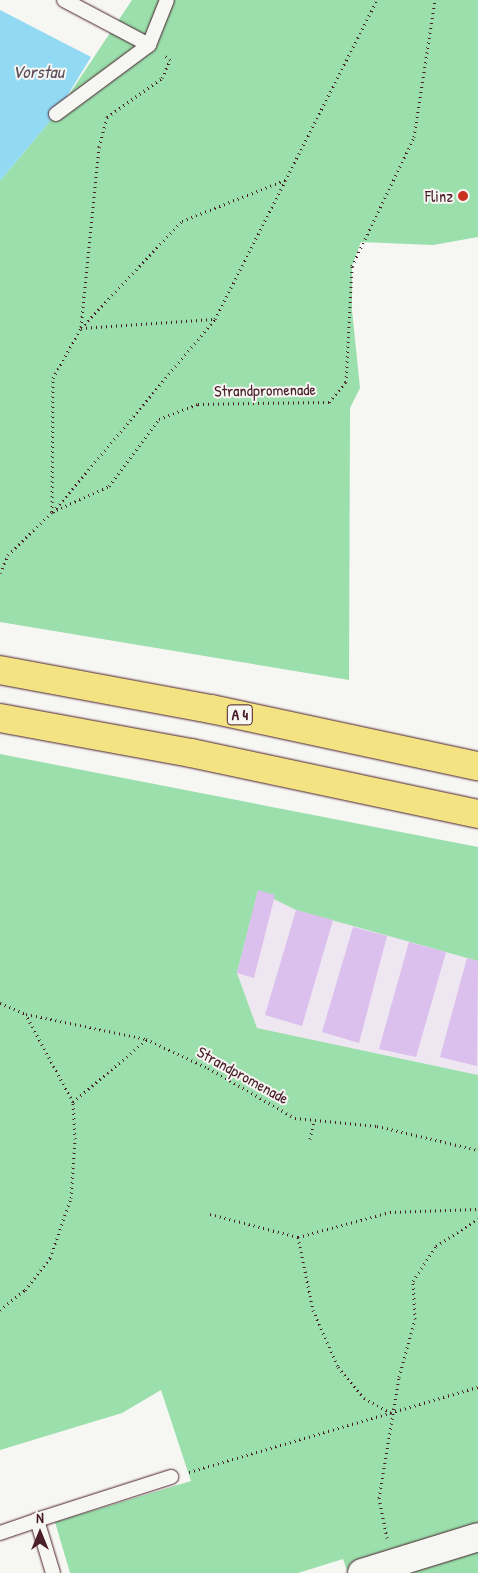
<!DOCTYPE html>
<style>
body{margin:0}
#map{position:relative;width:478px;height:1573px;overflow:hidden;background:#f6f6f2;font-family:"Patrick Hand",sans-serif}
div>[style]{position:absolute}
.built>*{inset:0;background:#eee6f0}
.green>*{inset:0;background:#9adfac}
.water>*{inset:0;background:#92d9f3}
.building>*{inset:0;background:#dbbfed}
.path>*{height:3px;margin-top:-1.5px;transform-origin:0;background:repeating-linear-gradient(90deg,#4a1f2b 0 1px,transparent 0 5px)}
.roads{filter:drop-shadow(0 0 1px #4a1f2b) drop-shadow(0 0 1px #4a1f2b)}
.service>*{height:14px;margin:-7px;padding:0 7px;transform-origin:7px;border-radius:7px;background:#f6f6f2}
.minor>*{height:28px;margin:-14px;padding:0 14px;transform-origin:14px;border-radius:14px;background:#f6f6f2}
.motorway>*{height:28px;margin:-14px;padding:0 14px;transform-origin:14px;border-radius:14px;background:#f4e382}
.dots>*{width:14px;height:14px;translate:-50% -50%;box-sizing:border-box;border:2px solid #f6f6f2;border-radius:50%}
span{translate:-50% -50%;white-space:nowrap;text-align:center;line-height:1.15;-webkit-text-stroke:4px #f6f6f2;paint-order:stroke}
.shield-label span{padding:1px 4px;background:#f6f6f2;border:1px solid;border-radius:4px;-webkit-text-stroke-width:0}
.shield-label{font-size:15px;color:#4a1f2b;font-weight:700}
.poi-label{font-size:16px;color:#4a1f2b}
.right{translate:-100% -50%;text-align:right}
.street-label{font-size:16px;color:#4a1f2b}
.water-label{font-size:18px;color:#5c4e5d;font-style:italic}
.north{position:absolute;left:15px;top:1508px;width:50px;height:50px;-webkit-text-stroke:4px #f6f6f2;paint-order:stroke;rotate:0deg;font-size:14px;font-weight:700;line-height:20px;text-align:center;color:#4a1f2b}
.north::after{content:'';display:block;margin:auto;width:18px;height:22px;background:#4a1f2b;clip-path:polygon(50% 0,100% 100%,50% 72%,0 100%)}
</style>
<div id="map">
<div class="built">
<i style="clip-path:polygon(258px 890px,333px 920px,478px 961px,478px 1075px,257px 1028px,237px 973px)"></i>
</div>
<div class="green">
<i style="clip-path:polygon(132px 0,478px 0,478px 237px,433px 245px,361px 242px,352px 266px,352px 310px,360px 388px,350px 408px,349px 680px,0 622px,0 181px,56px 114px)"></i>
<i style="clip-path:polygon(0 754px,478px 847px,478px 961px,296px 910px,258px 891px,237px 973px,257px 1028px,478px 1075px,478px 1573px,348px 1573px,343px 1559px,298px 1573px,70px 1573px,55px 1522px,191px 1481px,161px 1390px,122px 1413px,0 1450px)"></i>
</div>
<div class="water">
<i style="clip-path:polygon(0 10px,91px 57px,56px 114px,0 181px)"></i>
</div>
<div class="building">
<i style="clip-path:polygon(258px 890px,275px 895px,254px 978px,237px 973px)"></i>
<i style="clip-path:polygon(296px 910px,333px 920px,302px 1026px,265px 1015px)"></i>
<i style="clip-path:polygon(353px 927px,387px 936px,359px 1043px,322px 1032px)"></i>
<i style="clip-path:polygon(409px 942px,446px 952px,416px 1057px,379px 1049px)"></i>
<i style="clip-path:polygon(467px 958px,478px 961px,477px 1066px,440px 1057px)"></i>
</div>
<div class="path">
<i style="left:81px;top:327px;width:181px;rotate:-84.3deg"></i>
<i style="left:99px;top:147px;width:31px;rotate:-75deg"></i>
<i style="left:107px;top:117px;width:67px;rotate:-35.3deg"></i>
<i style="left:162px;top:78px;width:20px;rotate:-66deg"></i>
<i style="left:170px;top:60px;width:6px;rotate:-141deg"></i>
<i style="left:81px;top:328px;width:133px;rotate:-3.9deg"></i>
<i style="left:52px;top:512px;width:134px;rotate:-89.6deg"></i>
<i style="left:53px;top:378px;width:57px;rotate:-60.8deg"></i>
<i style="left:81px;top:328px;width:147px;rotate:-46.7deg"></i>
<i style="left:182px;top:221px;width:111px;rotate:-21.7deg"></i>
<i style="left:53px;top:512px;width:252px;rotate:-50deg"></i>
<i style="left:215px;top:319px;width:358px;rotate:-63.1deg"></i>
<i style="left:0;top:573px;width:20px;rotate:-66deg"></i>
<i style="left:8px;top:555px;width:62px;rotate:-44.3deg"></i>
<i style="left:52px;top:512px;width:63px;rotate:-24.5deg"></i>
<i style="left:109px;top:486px;width:84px;rotate:-53.3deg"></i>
<i style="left:159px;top:419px;width:42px;rotate:-21deg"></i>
<i style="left:198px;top:404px;width:131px;rotate:-0.9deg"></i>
<i style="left:329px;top:402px;width:26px;rotate:-50deg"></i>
<i style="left:346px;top:382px;width:116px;rotate:-87deg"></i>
<i style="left:352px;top:266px;width:143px;rotate:-64.3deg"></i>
<i style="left:414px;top:137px;width:139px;rotate:-81.3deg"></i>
<i style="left:0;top:1003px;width:28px;rotate:23deg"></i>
<i style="left:26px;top:1014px;width:123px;rotate:11.8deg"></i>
<i style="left:146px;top:1039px;width:68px;rotate:25.1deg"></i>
<i style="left:208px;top:1068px;width:100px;rotate:29.9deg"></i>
<i style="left:295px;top:1118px;width:82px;rotate:5.6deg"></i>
<i style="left:377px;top:1126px;width:104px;rotate:13.4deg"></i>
<i style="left:73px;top:1102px;width:96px;rotate:-40.3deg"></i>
<i style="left:310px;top:1139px;width:19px;rotate:-78deg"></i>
<i style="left:210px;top:1214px;width:91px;rotate:14.6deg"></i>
<i style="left:298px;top:1237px;width:95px;rotate:-15.2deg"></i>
<i style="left:390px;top:1212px;width:88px;rotate:-2deg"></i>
<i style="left:298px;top:1237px;width:75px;rotate:78.4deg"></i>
<i style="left:313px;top:1310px;width:62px;rotate:66.3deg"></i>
<i style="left:338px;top:1367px;width:40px;rotate:50deg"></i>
<i style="left:364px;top:1398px;width:31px;rotate:29deg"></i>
<i style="left:0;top:1310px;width:32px;rotate:-39deg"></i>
<i style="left:25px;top:1290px;width:41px;rotate:-52deg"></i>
<i style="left:50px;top:1258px;width:64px;rotate:-70.7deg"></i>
<i style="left:71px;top:1198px;width:59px;rotate:-86.1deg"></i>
<i style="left:75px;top:1139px;width:37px;rotate:-93deg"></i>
<i style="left:73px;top:1102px;width:99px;rotate:-118.4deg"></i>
<i style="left:189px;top:1472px;width:301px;rotate:-16.4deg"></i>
<i style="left:387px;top:1538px;width:41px;rotate:-101.3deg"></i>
<i style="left:379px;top:1498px;width:123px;rotate:-80.6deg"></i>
<i style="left:399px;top:1377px;width:60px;rotate:-74.6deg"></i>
<i style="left:415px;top:1319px;width:38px;rotate:-93deg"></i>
<i style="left:413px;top:1281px;width:42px;rotate:-56.7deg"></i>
<i style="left:436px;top:1246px;width:50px;rotate:-32.7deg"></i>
</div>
<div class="roads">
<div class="service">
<i style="left:64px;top:0;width:96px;rotate:27.9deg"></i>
<i style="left:56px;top:114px;width:116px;rotate:-36.6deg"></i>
<i style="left:149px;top:45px;width:48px;rotate:-68.2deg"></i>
<i style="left:37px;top:1520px;width:141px;rotate:-17.8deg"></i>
<i style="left:0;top:1533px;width:39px;rotate:-19deg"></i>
<i style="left:37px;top:1520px;width:55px;rotate:73.2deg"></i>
</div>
<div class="minor">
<i style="left:362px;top:1573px;width:121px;rotate:-17.2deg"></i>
</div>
<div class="motorway">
<i style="left:0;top:670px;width:215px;rotate:10.5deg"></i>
<i style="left:211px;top:709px;width:273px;rotate:12.1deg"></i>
<i style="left:0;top:718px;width:194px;rotate:10.4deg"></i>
<i style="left:191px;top:753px;width:293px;rotate:12deg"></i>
</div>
</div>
<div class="dots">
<i style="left:463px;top:196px;background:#c8321e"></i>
</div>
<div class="shield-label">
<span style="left:240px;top:715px">A 4</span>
</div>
<div class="poi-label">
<span class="right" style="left:453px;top:196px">Flinz</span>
</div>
<div class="street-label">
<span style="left:265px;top:390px;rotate:-1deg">Strandpromenade</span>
<span style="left:243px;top:1075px;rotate:29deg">Strandpromenade</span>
</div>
<div class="water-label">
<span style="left:38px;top:72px">Vorstau</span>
</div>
<div class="north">N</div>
</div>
